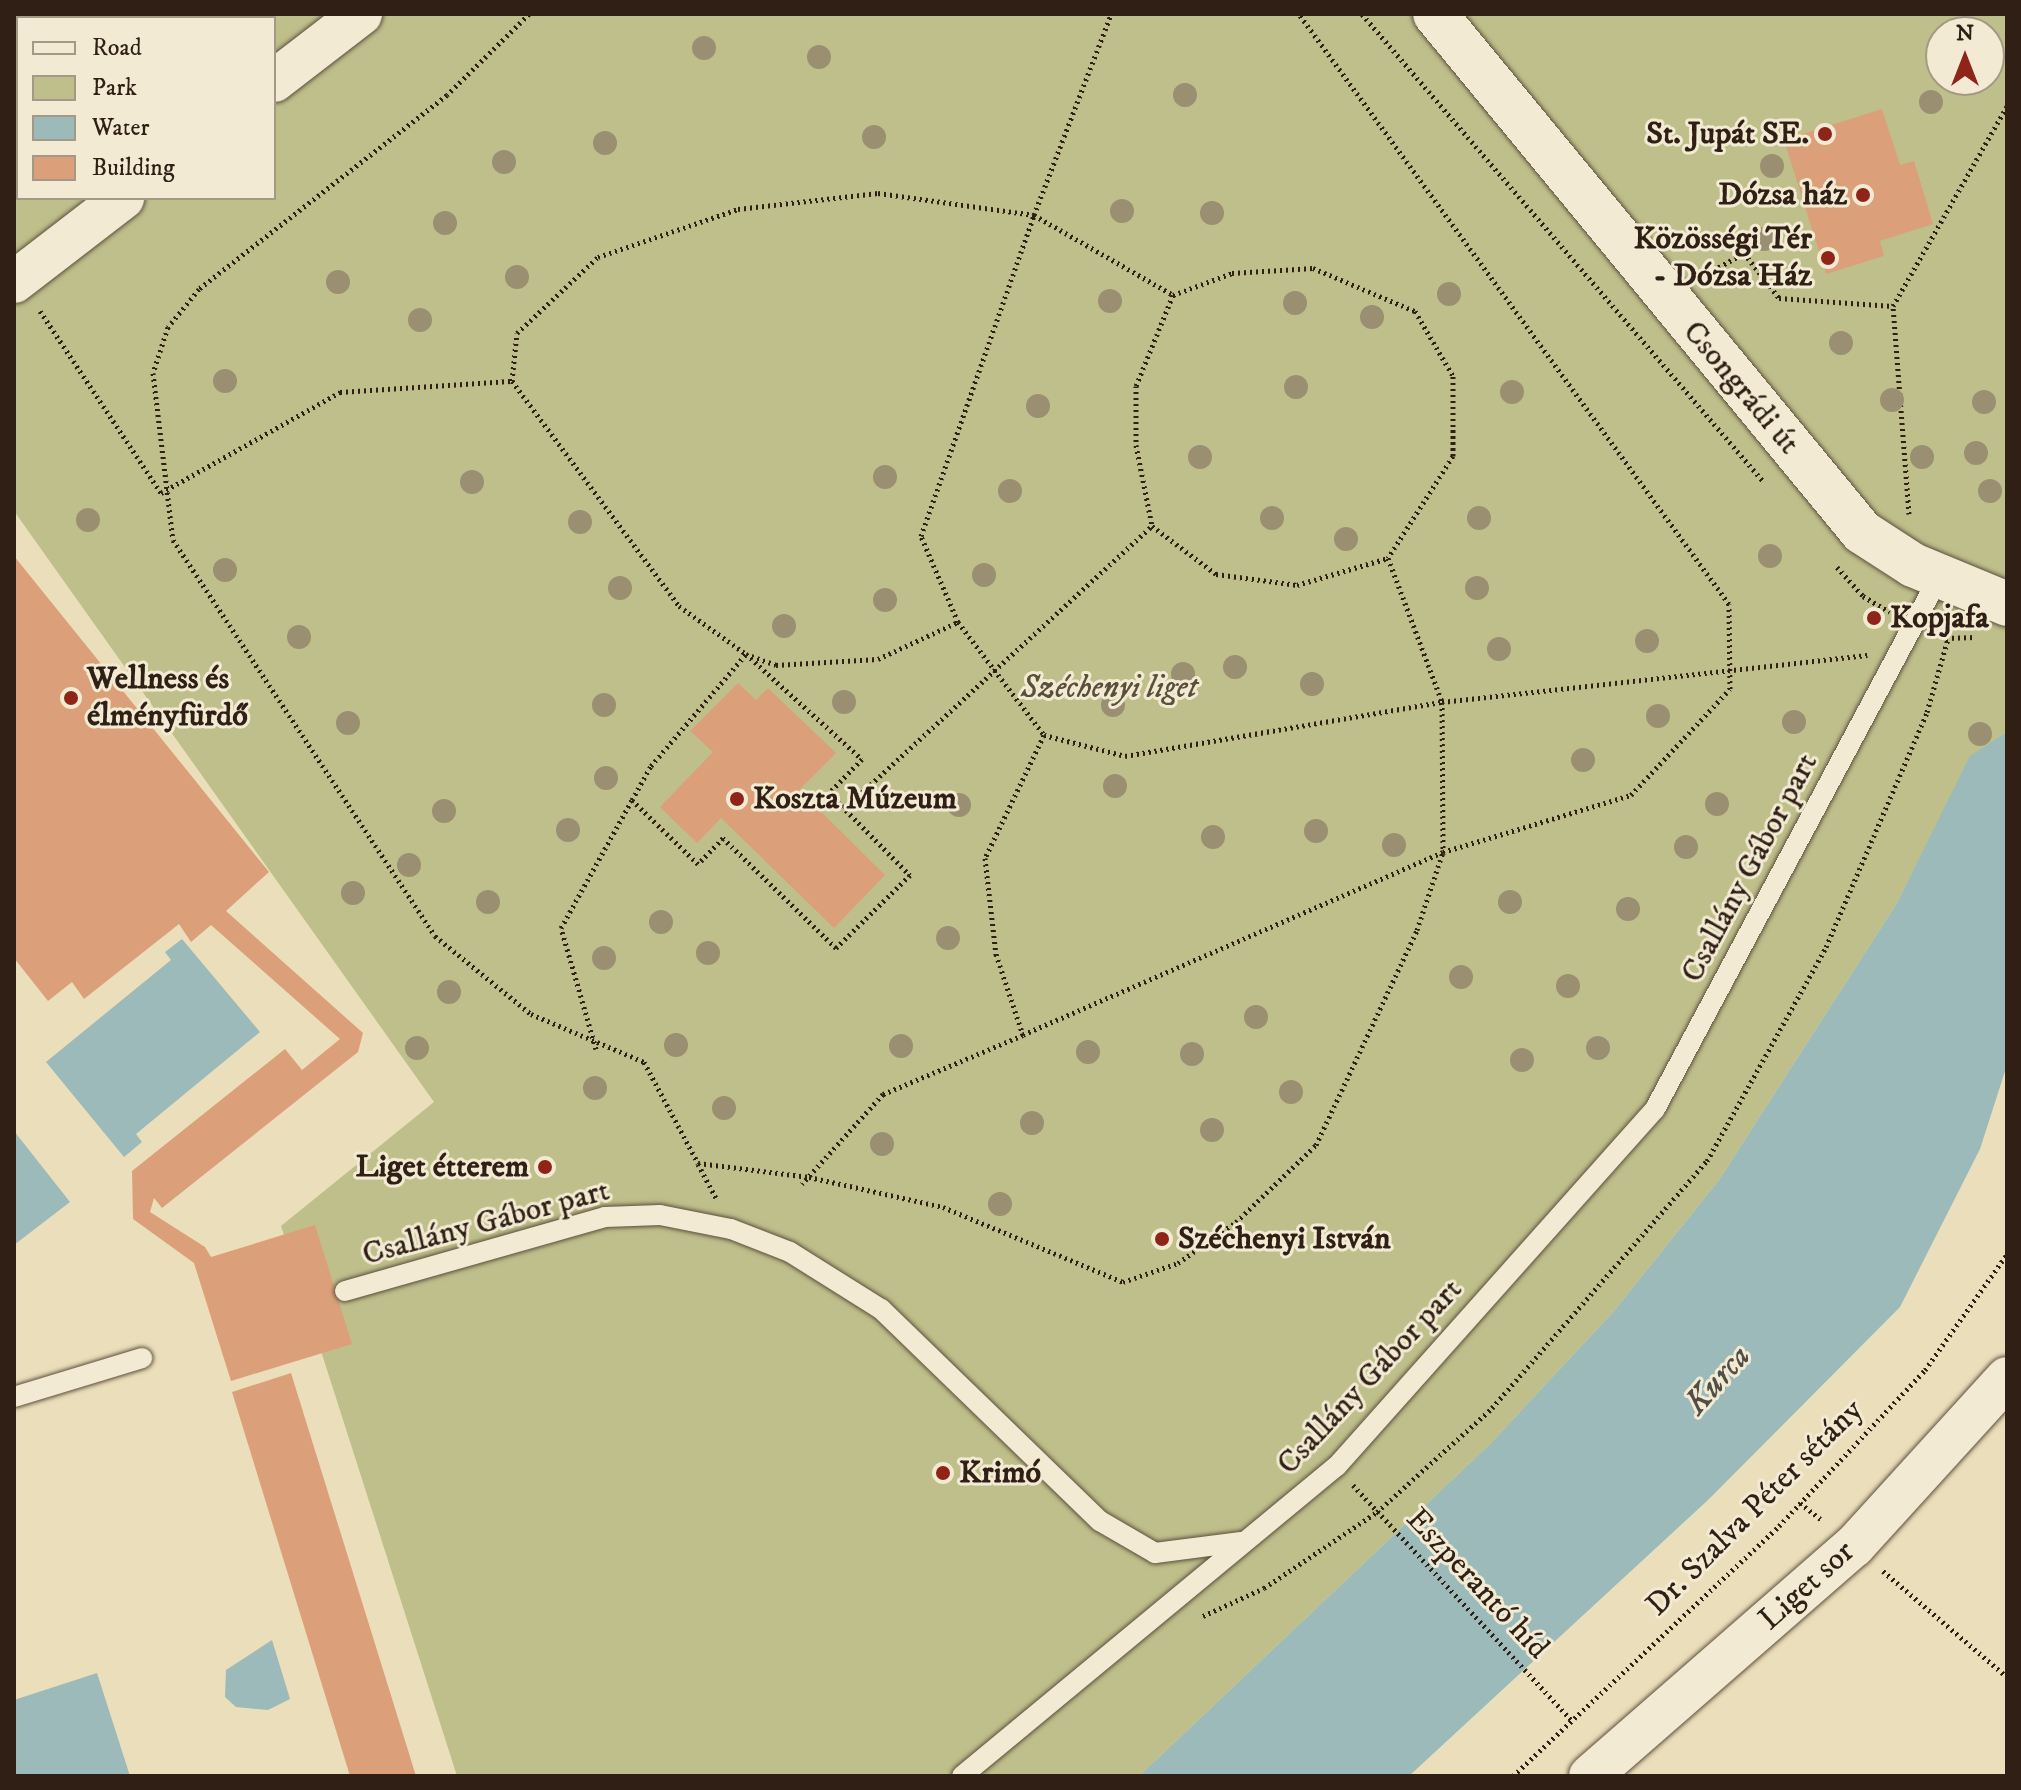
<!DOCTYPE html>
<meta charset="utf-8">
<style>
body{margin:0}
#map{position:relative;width:2021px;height:1790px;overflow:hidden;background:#ebdeba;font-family:"IM FELL DW Pica",serif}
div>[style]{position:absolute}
.green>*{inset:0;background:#bebf8b}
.water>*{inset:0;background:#9cbab9}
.building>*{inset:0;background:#dba079}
.path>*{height:5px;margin-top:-2.5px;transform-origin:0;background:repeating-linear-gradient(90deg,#2f1f15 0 2px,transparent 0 6px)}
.roads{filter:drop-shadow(0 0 2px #5e4f3e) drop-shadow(0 0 2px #5e4f3e)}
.lane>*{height:20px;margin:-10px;padding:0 10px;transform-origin:10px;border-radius:10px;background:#f2ead2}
.street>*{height:42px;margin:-21px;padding:0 21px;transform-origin:21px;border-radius:21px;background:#f2ead2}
.secondary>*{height:44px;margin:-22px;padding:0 22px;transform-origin:22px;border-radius:22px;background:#f2ead2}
.trees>*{width:24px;height:24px;margin:-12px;border-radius:50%;background:#9b8f72}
.dots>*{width:22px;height:22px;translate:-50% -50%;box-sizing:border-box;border:4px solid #f2ead2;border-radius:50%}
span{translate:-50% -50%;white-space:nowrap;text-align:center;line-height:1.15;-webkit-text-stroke:6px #f2ead2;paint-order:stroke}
.poi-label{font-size:32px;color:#2f1f15;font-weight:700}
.right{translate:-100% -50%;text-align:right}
.left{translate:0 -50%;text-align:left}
.street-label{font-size:32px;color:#2f1f15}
.park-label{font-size:32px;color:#5a4f38;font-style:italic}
.water-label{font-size:34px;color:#504e46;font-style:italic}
.frame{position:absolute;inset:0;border:16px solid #2f1f15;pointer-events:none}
.legend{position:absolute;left:16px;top:16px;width:260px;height:184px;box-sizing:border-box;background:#f2ead2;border:2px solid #a49986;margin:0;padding:10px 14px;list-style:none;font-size:24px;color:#2f1f15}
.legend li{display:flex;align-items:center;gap:16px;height:40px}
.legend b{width:40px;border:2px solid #a49986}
.north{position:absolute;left:1925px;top:16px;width:80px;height:80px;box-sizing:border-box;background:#f2ead2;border:2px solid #a49986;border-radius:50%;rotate:0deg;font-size:22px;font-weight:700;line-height:32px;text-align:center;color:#2f1f15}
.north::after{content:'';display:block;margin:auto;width:28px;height:36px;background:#8f2418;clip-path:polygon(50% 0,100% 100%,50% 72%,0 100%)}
</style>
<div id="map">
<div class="green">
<i style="clip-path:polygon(evenodd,267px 14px,2007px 14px,2007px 732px,1933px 832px,1897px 903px,1719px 1180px,1614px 1311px,1490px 1444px,1139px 1776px,457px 1776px,281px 1226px,434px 1102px,14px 511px,14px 158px,18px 198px,274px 198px,274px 18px,262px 18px,267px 14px,1941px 32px,1989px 32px,1989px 80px,1941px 80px,1941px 32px)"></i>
</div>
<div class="water">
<i style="clip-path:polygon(2007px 732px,2007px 1065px,1980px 1149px,1900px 1307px,1708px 1500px,1409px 1776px,1139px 1776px,1490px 1444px,1614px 1311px,1719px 1180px,1897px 903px,1970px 756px)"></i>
<i style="clip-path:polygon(182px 939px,260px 1032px,136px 1134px,142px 1142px,124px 1157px,46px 1062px,171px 960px,165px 952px)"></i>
<i style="clip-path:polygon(14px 1131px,70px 1202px,14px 1245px)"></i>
<i style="clip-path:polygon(272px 1640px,290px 1699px,268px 1710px,236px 1707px,225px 1697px,226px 1670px)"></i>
<i style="clip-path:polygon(97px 1673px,130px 1776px,14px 1776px,14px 1700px)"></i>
</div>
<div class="building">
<i style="clip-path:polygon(1882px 109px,1900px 165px,1914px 161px,1933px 224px,1880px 241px,1884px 256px,1826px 274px,1784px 140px)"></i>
<i style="clip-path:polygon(14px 556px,269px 872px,226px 911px,363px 1033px,358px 1052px,162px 1208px,154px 1198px,150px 1212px,205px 1247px,211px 1257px,315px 1225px,352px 1344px,231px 1381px,194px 1263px,133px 1219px,132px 1171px,285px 1049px,302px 1070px,340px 1039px,211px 925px,191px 942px,179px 924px,84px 999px,72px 982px,48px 1001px,14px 958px)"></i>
<i style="clip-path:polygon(738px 683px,756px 700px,768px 688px,836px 753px,799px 790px,885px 875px,834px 928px,721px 818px,697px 843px,660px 807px,713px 752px,690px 731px)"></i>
<i style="clip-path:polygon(291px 1373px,416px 1776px,350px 1776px,232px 1392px)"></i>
</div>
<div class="path">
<i style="left:529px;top:14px;width:115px;rotate:135.4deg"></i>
<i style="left:447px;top:95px;width:315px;rotate:142deg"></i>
<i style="left:199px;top:289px;width:49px;rotate:129.2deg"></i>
<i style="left:168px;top:327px;width:48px;rotate:108.1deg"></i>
<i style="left:153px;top:373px;width:168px;rotate:83.2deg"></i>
<i style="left:173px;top:540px;width:475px;rotate:56.5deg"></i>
<i style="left:435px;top:936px;width:124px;rotate:39.1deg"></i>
<i style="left:531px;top:1014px;width:123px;rotate:23deg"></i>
<i style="left:644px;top:1062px;width:115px;rotate:61.9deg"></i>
<i style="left:698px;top:1163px;width:112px;rotate:7.2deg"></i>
<i style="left:809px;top:1177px;width:137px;rotate:12.6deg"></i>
<i style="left:943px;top:1207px;width:195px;rotate:22.6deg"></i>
<i style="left:1123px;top:1282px;width:58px;rotate:-19.1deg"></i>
<i style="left:1178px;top:1263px;width:71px;rotate:-35.3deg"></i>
<i style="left:1236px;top:1222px;width:111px;rotate:-43.9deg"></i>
<i style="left:1316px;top:1145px;width:238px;rotate:-64.8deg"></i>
<i style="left:1417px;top:930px;width:82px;rotate:-71.6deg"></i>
<i style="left:1443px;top:852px;width:196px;rotate:-16.9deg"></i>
<i style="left:1631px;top:795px;width:145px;rotate:-47deg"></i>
<i style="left:1730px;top:689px;width:85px;rotate:-90.7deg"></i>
<i style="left:1729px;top:604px;width:730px;rotate:-126.09deg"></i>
<i style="left:1362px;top:14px;width:616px;rotate:49.35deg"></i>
<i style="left:1703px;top:276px;width:47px;rotate:-29.3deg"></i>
<i style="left:1744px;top:253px;width:57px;rotate:52.1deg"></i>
<i style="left:1779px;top:298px;width:114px;rotate:4deg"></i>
<i style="left:1173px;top:295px;width:63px;rotate:-20.4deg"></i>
<i style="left:1232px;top:273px;width:81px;rotate:-3.5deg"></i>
<i style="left:1313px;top:268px;width:111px;rotate:22.9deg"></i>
<i style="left:1415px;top:311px;width:75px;rotate:59.7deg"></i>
<i style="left:1453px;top:376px;width:80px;rotate:90deg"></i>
<i style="left:1453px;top:456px;width:121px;rotate:122.5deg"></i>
<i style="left:40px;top:311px;width:219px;rotate:56.4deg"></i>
<i style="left:161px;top:493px;width:206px;rotate:-29.4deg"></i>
<i style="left:340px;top:392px;width:172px;rotate:-3.7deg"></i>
<i style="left:512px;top:381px;width:280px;rotate:53.4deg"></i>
<i style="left:679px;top:606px;width:82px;rotate:35.6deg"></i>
<i style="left:746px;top:654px;width:32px;rotate:20deg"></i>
<i style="left:776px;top:665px;width:102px;rotate:-3.4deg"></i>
<i style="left:878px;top:659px;width:88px;rotate:-24.8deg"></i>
<i style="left:958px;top:622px;width:142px;rotate:52.7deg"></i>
<i style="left:1044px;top:735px;width:136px;rotate:115.6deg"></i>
<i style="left:985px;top:858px;width:97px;rotate:83.5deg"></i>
<i style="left:996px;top:954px;width:85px;rotate:71.6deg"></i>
<i style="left:1023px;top:1035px;width:152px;rotate:157.1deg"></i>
<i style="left:883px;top:1094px;width:121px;rotate:132deg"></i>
<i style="left:512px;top:381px;width:48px;rotate:-84.1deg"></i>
<i style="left:517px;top:333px;width:111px;rotate:-43.2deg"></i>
<i style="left:598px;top:257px;width:148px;rotate:-18.9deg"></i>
<i style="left:738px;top:209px;width:141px;rotate:-6.5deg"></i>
<i style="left:878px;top:193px;width:158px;rotate:8deg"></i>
<i style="left:1034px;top:215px;width:215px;rotate:-69deg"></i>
<i style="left:1909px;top:514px;width:209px;rotate:-94.4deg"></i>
<i style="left:1893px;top:306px;width:230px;rotate:-60.3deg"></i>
<i style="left:1837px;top:567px;width:39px;rotate:48deg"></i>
<i style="left:1863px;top:596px;width:31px;rotate:31deg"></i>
<i style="left:958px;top:622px;width:94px;rotate:-113.3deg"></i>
<i style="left:921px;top:536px;width:340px;rotate:-70.6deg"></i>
<i style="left:1034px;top:215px;width:160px;rotate:29.9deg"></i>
<i style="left:1173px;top:295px;width:98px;rotate:112.1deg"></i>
<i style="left:1136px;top:386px;width:59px;rotate:90deg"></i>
<i style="left:1136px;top:445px;width:83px;rotate:78.8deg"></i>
<i style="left:1152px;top:526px;width:80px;rotate:36.9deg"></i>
<i style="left:1216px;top:574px;width:82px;rotate:7.7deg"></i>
<i style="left:1297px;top:585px;width:95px;rotate:-16.5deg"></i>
<i style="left:1388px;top:558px;width:154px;rotate:69.4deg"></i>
<i style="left:1442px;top:702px;width:150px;rotate:89.6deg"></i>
<i style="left:1443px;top:852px;width:458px;rotate:156.5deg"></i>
<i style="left:1946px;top:638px;width:30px;rotate:-2deg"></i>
<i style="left:1044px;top:735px;width:84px;rotate:14.5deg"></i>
<i style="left:1125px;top:756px;width:322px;rotate:-9.7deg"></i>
<i style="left:1442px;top:702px;width:428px;rotate:-6.3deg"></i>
<i style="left:844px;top:809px;width:418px;rotate:-42.6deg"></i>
<i style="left:596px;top:1049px;width:126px;rotate:-106.1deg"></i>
<i style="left:561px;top:928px;width:146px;rotate:-61deg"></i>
<i style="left:632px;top:800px;width:39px;rotate:-61deg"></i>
<i style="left:651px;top:766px;width:147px;rotate:-49.7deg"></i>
<i style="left:746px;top:654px;width:156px;rotate:42.2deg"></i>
<i style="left:862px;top:759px;width:47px;rotate:134.1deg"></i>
<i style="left:829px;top:793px;width:115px;rotate:45.4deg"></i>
<i style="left:910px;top:875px;width:104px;rotate:135.4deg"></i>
<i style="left:836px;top:948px;width:158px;rotate:-135.8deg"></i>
<i style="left:723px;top:838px;width:36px;rotate:134deg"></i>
<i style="left:698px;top:864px;width:92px;rotate:-135.9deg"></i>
<i style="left:698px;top:1164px;width:38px;rotate:62deg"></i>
<i style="left:1353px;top:1485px;width:322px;rotate:47.1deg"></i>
<i style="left:1800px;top:1503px;width:29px;rotate:38deg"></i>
<i style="left:1883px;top:1571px;width:163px;rotate:40.5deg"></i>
<i style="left:1203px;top:1616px;width:67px;rotate:-24.7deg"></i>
<i style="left:1264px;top:1588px;width:136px;rotate:-33.9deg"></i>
<i style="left:1377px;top:1512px;width:155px;rotate:-42.1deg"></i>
<i style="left:1492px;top:1408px;width:327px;rotate:-49deg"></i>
<i style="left:1707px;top:1161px;width:245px;rotate:-60.9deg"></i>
<i style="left:1826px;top:947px;width:256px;rotate:-66.7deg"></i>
<i style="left:1927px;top:712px;width:76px;rotate:-74deg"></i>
<i style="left:1513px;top:1776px;width:365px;rotate:-43.2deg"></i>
<i style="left:1779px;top:1526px;width:214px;rotate:-46.9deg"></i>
<i style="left:1925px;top:1370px;width:142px;rotate:-54.7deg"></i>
</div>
<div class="roads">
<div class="lane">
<i style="left:345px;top:1291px;width:270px;rotate:-15.9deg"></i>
<i style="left:605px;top:1217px;width:55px;rotate:-2.1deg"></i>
<i style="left:660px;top:1215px;width:72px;rotate:11.2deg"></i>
<i style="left:731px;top:1229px;width:63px;rotate:21.3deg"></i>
<i style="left:790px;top:1252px;width:107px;rotate:32.1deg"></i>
<i style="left:881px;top:1309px;width:305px;rotate:44.1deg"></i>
<i style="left:1100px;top:1521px;width:64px;rotate:30.2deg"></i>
<i style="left:1155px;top:1553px;width:87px;rotate:-7.3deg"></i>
<i style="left:14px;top:1397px;width:134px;rotate:-16.9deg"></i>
<i style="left:962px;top:1776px;width:487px;rotate:-39.6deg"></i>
<i style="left:1337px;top:1466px;width:478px;rotate:-48.3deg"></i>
<i style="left:1655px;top:1109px;width:603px;rotate:-61.91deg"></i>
</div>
<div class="street">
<i style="left:274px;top:81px;width:110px;rotate:-37.6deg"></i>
<i style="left:14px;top:282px;width:138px;rotate:-37.6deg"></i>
<i style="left:1590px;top:1776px;width:350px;rotate:-41.1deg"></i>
<i style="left:1854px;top:1546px;width:227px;rotate:-47.7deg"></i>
</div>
<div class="secondary">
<i style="left:1435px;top:14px;width:671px;rotate:50.5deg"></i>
<i style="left:1862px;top:532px;width:61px;rotate:32.9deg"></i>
<i style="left:1913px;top:565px;width:102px;rotate:22.5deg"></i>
</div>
</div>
<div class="trees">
<i style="left:704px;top:48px"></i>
<i style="left:819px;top:57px"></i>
<i style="left:1185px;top:95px"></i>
<i style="left:1931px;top:102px"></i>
<i style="left:874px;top:137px"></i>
<i style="left:605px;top:143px"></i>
<i style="left:504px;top:162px"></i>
<i style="left:1772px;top:166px"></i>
<i style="left:1122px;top:211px"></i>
<i style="left:1212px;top:213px"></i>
<i style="left:445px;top:223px"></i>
<i style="left:1764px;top:239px"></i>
<i style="left:517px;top:277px"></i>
<i style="left:338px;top:282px"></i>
<i style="left:1449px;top:294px"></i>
<i style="left:1110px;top:301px"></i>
<i style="left:1295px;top:303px"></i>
<i style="left:1372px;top:317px"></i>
<i style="left:420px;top:320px"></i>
<i style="left:1841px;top:343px"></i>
<i style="left:225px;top:381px"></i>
<i style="left:1296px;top:387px"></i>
<i style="left:1512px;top:392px"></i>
<i style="left:1892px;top:400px"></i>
<i style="left:1984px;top:402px"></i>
<i style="left:1038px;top:406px"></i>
<i style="left:1976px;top:453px"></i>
<i style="left:1200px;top:457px"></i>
<i style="left:1922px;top:457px"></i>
<i style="left:885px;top:477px"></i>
<i style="left:472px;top:482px"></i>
<i style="left:1010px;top:491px"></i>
<i style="left:1990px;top:491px"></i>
<i style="left:1272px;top:518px"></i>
<i style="left:1479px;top:518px"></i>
<i style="left:88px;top:520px"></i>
<i style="left:580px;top:522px"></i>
<i style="left:1346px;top:539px"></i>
<i style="left:1770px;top:556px"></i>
<i style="left:225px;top:570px"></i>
<i style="left:984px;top:575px"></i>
<i style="left:620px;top:588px"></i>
<i style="left:1477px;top:588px"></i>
<i style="left:885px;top:600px"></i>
<i style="left:784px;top:626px"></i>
<i style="left:299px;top:637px"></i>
<i style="left:1647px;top:641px"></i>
<i style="left:1499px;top:649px"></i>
<i style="left:1235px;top:667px"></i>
<i style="left:1183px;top:674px"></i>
<i style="left:1312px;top:684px"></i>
<i style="left:844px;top:702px"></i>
<i style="left:604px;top:705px"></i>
<i style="left:1113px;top:705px"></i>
<i style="left:1658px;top:716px"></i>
<i style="left:1794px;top:722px"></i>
<i style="left:348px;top:723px"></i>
<i style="left:1980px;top:734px"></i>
<i style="left:1583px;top:760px"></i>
<i style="left:606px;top:778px"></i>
<i style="left:1115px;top:786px"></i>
<i style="left:1717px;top:804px"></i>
<i style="left:959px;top:805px"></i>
<i style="left:444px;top:811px"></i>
<i style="left:568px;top:830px"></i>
<i style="left:1316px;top:831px"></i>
<i style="left:1213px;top:837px"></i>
<i style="left:1394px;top:845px"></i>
<i style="left:1686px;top:847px"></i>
<i style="left:409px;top:865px"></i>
<i style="left:353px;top:893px"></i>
<i style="left:488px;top:902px"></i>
<i style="left:1510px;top:902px"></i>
<i style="left:1628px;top:909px"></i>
<i style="left:661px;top:922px"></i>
<i style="left:948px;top:938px"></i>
<i style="left:708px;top:953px"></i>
<i style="left:604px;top:958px"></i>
<i style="left:1461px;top:977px"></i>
<i style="left:1568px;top:986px"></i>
<i style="left:449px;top:992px"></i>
<i style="left:1256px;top:1017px"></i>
<i style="left:676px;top:1045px"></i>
<i style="left:901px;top:1046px"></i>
<i style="left:417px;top:1048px"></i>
<i style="left:1598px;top:1048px"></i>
<i style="left:1088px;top:1052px"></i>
<i style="left:1192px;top:1054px"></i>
<i style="left:1522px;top:1060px"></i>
<i style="left:595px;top:1088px"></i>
<i style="left:1291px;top:1092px"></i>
<i style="left:724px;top:1108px"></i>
<i style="left:1032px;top:1123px"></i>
<i style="left:1212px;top:1130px"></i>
<i style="left:882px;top:1144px"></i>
<i style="left:1000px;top:1204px"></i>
</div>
<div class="dots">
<i style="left:1825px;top:134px;background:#8f2418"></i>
<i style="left:1863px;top:195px;background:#8f2418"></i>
<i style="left:1828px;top:258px;background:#8f2418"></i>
<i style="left:1874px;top:618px;background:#8f2418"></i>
<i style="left:71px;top:698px;background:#8f2418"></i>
<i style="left:737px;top:799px;background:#8f2418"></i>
<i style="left:545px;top:1167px;background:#8f2418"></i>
<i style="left:1162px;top:1239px;background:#8f2418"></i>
<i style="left:943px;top:1473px;background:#8f2418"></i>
</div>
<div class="poi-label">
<span class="right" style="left:1809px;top:134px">St. Jupát SE.</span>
<span class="right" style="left:1847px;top:195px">Dózsa ház</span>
<span class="right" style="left:1812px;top:258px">Közösségi Tér<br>- Dózsa Ház</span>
<span class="left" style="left:1890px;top:618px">Kopjafa</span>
<span class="left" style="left:87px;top:698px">Wellness és<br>élményfürdő</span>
<span class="left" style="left:753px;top:799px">Koszta Múzeum</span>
<span class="right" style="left:529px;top:1167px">Liget étterem</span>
<span class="left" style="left:1178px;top:1239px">Széchenyi István</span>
<span class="left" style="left:959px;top:1473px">Krimó</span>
</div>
<div class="street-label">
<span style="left:1741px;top:388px;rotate:50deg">Csongrádi út</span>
<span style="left:1750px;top:868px;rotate:-62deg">Csallány Gábor part</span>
<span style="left:486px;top:1223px;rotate:-15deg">Csallány Gábor part</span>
<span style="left:1370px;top:1377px;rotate:-47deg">Csallány Gábor part</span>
<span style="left:1755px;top:1508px;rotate:-45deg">Dr. Szalva Péter sétány</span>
<span style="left:1477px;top:1584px;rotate:47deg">Eszperantó híd</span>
<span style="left:1807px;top:1586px;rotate:-42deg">Liget sor</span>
</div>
<div class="park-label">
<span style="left:1109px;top:688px">Széchenyi liget</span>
</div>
<div class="water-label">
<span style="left:1718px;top:1380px;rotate:-48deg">Kurca</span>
</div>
<div class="frame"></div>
<ul class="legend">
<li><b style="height:10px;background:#f2ead2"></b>Road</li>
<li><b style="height:22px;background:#bebf8b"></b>Park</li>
<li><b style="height:22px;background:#9cbab9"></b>Water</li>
<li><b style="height:22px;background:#dba079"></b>Building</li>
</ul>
<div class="north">N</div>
</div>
